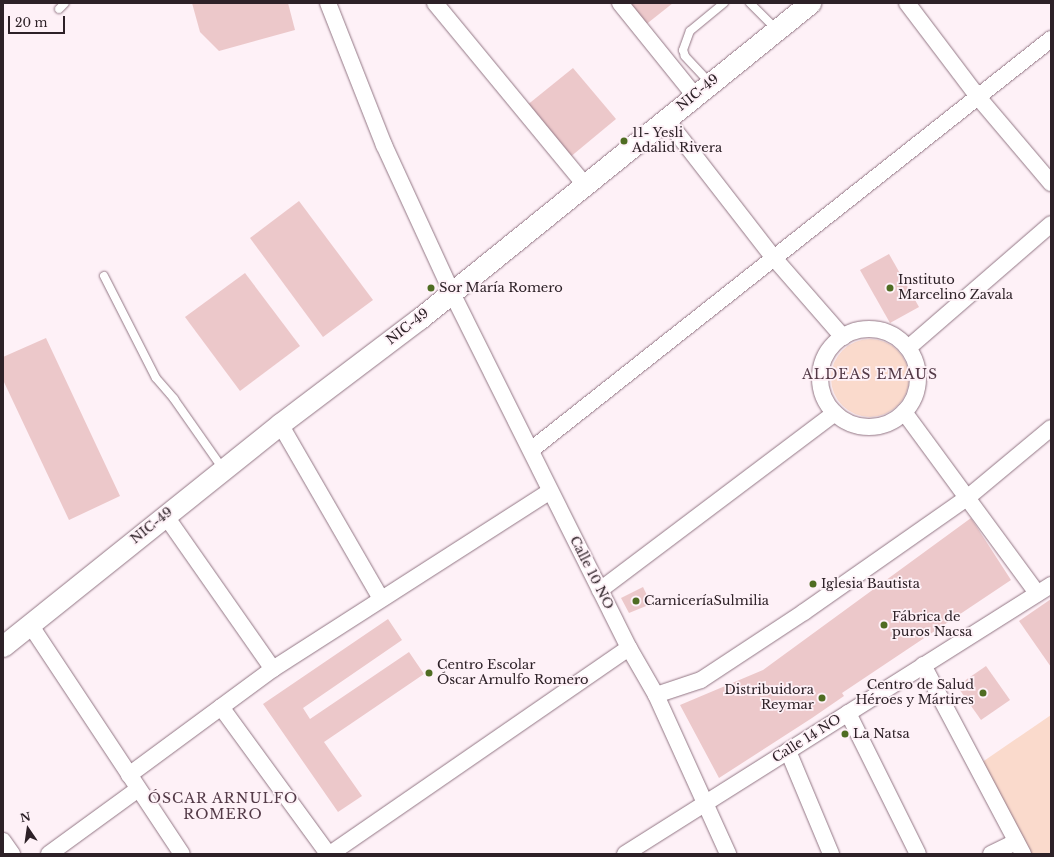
<!DOCTYPE html>
<meta charset="utf-8">
<style>
body{margin:0}
#map{position:relative;width:1054px;height:857px;overflow:hidden;background:#fef1f7;font-family:"Libre Baskerville",serif}
div>[style]{position:absolute}
.green>*{inset:0;background:#fadacc}
.round{border-radius:50%}
.building>*{inset:0;background:#ecc8ca}
.roads{filter:drop-shadow(0 0 1px #927684) drop-shadow(0 0 1px #927684)}
.service>*{height:8px;margin:-4px;padding:0 4px;transform-origin:4px;border-radius:4px;background:#fff}
.minor>*{height:16px;margin:-8px;padding:0 8px;transform-origin:8px;border-radius:8px;background:#fff}
.minor>.ring{margin:-8px;padding:0;box-sizing:content-box;background:none;border:16px solid #fff;border-radius:50%}
.tertiary>*{height:21px;margin:-10.5px;padding:0 10.5px;transform-origin:10.5px;border-radius:10.5px;background:#fff}
.dots>*{width:11px;height:11px;translate:-50% -50%;box-sizing:border-box;border:2px solid #fef1f7;border-radius:50%}
span{translate:-50% -50%;white-space:nowrap;text-align:center;line-height:1.15;-webkit-text-stroke:3.5px #fef1f7;paint-order:stroke}
.street-label{font-size:13px;color:#2d2127}
.poi-label{font-size:13px;color:#2d2127}
.left{translate:0 -50%;text-align:left}
.right{translate:-100% -50%;text-align:right}
.neighbourhood-label{font-size:14px;color:#533a47;letter-spacing:1px}
.frame{position:absolute;inset:0;border:4px solid #2d2127;pointer-events:none}
.north{position:absolute;left:8px;top:809px;width:40px;height:40px;-webkit-text-stroke:3px #fef1f7;paint-order:stroke;rotate:347deg;font-size:11px;font-weight:700;line-height:16px;text-align:center;color:#2d2127}
.north::after{content:'';display:block;margin:auto;width:14px;height:18px;background:#2d2127;clip-path:polygon(50% 0,100% 100%,50% 72%,0 100%)}
.scale{position:absolute;left:8px;top:16px;width:57px;height:18px;box-sizing:border-box;border:2px solid #2d2127;border-top:0;padding-left:5px;font-size:12px;line-height:14px;white-space:nowrap;color:#2d2127;-webkit-text-stroke:3px #fef1f7;paint-order:stroke}
</style>
<div id="map">
<div class="green">
<i class="round" style="left:831px;top:339px;width:78px;height:78px"></i>
<i style="clip-path:polygon(1051px 715px,1051px 854px,1026px 854px,978px 765px)"></i>
</div>
<div class="building">
<i style="clip-path:polygon(192px 3px,288px 3px,295px 30px,219px 51px,200px 32px)"></i>
<i style="clip-path:polygon(626px 3px,673px 3px,644px 26px)"></i>
<i style="clip-path:polygon(573px 68px,616px 119px,569px 158px,526px 106px)"></i>
<i style="clip-path:polygon(299px 201px,373px 300px,323px 337px,250px 238px)"></i>
<i style="clip-path:polygon(889px 254px,919px 307px,890px 323px,860px 270px)"></i>
<i style="clip-path:polygon(245px 273px,300px 346px,240px 391px,185px 317px)"></i>
<i style="clip-path:polygon(46px 338px,120px 496px,69px 520px,3px 380px,3px 357px)"></i>
<i style="clip-path:polygon(971px 518px,1011px 580px,842px 693px,844px 696px,812px 718px,719px 778px,680px 705px,763px 670px)"></i>
<i style="clip-path:polygon(643px 587px,651px 604px,629px 613px,621px 598px)"></i>
<i style="clip-path:polygon(1051px 599px,1051px 667px,1019px 621px)"></i>
<i style="clip-path:polygon(388px 619px,402px 640px,303px 708px,310px 719px,409px 652px,424px 674px,324px 742px,362px 796px,338px 812px,263px 704px)"></i>
<i style="clip-path:polygon(986px 666px,1010px 700px,981px 720px,957px 686px)"></i>
</div>
<div class="roads">
<div class="service">
<i style="left:750px;top:3px;width:37px;rotate:45deg"></i>
<i style="left:59px;top:9px;width:8px;rotate:-45deg"></i>
<i style="left:710px;top:83px;width:37px;rotate:-133deg"></i>
<i style="left:685px;top:56px;width:6px;rotate:-108deg"></i>
<i style="left:683px;top:50px;width:20px;rotate:-70deg"></i>
<i style="left:690px;top:31px;width:44px;rotate:-39.5deg"></i>
<i style="left:104px;top:276px;width:114px;rotate:63deg"></i>
<i style="left:156px;top:378px;width:28px;rotate:49deg"></i>
<i style="left:174px;top:399px;width:85px;rotate:55deg"></i>
</div>
<div class="minor">
<i style="left:328px;top:3px;width:153px;rotate:68.5deg"></i>
<i style="left:384px;top:145px;width:163px;rotate:65.3deg"></i>
<i style="left:452px;top:293px;width:397px;rotate:63.5deg"></i>
<i style="left:629px;top:648px;width:54px;rotate:60.1deg"></i>
<i style="left:656px;top:695px;width:175px;rotate:65.6deg"></i>
<i style="left:435px;top:3px;width:236px;rotate:50.5deg"></i>
<i style="left:620px;top:3px;width:119px;rotate:51.1deg"></i>
<i style="left:907px;top:3px;width:118px;rotate:52.9deg"></i>
<i style="left:978px;top:97px;width:113px;rotate:49.7deg"></i>
<i style="left:666px;top:119px;width:176px;rotate:52.2deg"></i>
<i style="left:774px;top:258px;width:105px;rotate:48.9deg"></i>
<i class="ring" style="left:820px;top:329px;width:82px;height:82px"></i>
<i style="left:908px;top:348px;width:189px;rotate:-40.9deg"></i>
<i style="left:904px;top:412px;width:225px;rotate:53.7deg"></i>
<i style="left:280px;top:424px;width:202px;rotate:60deg"></i>
<i style="left:531px;top:450px;width:663px;rotate:-38.32deg"></i>
<i style="left:165px;top:515px;width:188px;rotate:55deg"></i>
<i style="left:600px;top:590px;width:294px;rotate:-37deg"></i>
<i style="left:31px;top:626px;width:273px;rotate:56.5deg"></i>
<i style="left:923px;top:665px;width:214px;rotate:62.1deg"></i>
<i style="left:656px;top:695px;width:47px;rotate:-18.4deg"></i>
<i style="left:701px;top:680px;width:123px;rotate:-33.4deg"></i>
<i style="left:804px;top:612px;width:199px;rotate:-35deg"></i>
<i style="left:967px;top:498px;width:109px;rotate:-39.8deg"></i>
<i style="left:221px;top:707px;width:182px;rotate:53.9deg"></i>
<i style="left:848px;top:713px;width:157px;rotate:63.6deg"></i>
<i style="left:788px;top:751px;width:112px;rotate:67.3deg"></i>
<i style="left:129px;top:775px;width:179px;rotate:-36.4deg"></i>
<i style="left:273px;top:669px;width:329px;rotate:-32.7deg"></i>
<i style="left:3px;top:841px;width:16px;rotate:55deg"></i>
<i style="left:49px;top:854px;width:110px;rotate:-36.1deg"></i>
<i style="left:330px;top:854px;width:363px;rotate:-34.6deg"></i>
<i style="left:625px;top:854px;width:504px;rotate:-32.27deg"></i>
<i style="left:991px;top:854px;width:28px;rotate:-26deg"></i>
</div>
<div class="tertiary">
<i style="left:3px;top:646px;width:355px;rotate:-38.7deg"></i>
<i style="left:280px;top:424px;width:174px;rotate:-37.1deg"></i>
<i style="left:419px;top:319px;width:503px;rotate:-38.94deg"></i>
</div>
</div>
<div class="dots">
<i style="left:624px;top:141px;background:#4f6d22"></i>
<i style="left:431px;top:288px;background:#4f6d22"></i>
<i style="left:890px;top:288px;background:#4f6d22"></i>
<i style="left:813px;top:584px;background:#4f6d22"></i>
<i style="left:636px;top:601px;background:#4f6d22"></i>
<i style="left:884px;top:625px;background:#4f6d22"></i>
<i style="left:429px;top:673px;background:#4f6d22"></i>
<i style="left:983px;top:693px;background:#4f6d22"></i>
<i style="left:822px;top:698px;background:#4f6d22"></i>
<i style="left:845px;top:734px;background:#4f6d22"></i>
</div>
<div class="street-label">
<span style="left:698px;top:93px;rotate:-39deg">NIC-49</span>
<span style="left:408px;top:327px;rotate:-38deg">NIC-49</span>
<span style="left:152px;top:526px;rotate:-39deg">NIC-49</span>
<span style="left:591px;top:573px;rotate:63deg">Calle 10 NO</span>
<span style="left:807px;top:739px;rotate:-32deg">Calle 14 NO</span>
</div>
<div class="poi-label">
<span class="left" style="left:632px;top:141px">11- Yesli<br>Adalid Rivera</span>
<span class="left" style="left:898px;top:288px">Instituto<br>Marcelino Zavala</span>
<span class="left" style="left:439px;top:288px">Sor María Romero</span>
<span class="left" style="left:821px;top:584px">Iglesia Bautista</span>
<span class="left" style="left:644px;top:601px">CarniceríaSulmilia</span>
<span class="left" style="left:892px;top:625px">Fábrica de<br>puros Nacsa</span>
<span class="left" style="left:437px;top:673px">Centro Escolar<br>Óscar Arnulfo Romero</span>
<span class="right" style="left:974px;top:693px">Centro de Salud<br>Héroes y Mártires</span>
<span class="right" style="left:814px;top:698px">Distribuidora<br>Reymar</span>
<span class="left" style="left:853px;top:734px">La Natsa</span>
</div>
<div class="neighbourhood-label">
<span style="left:870px;top:374px">ALDEAS EMAUS</span>
<span style="left:223px;top:806px">ÓSCAR ARNULFO<br>ROMERO</span>
</div>
<div class="frame"></div>
<div class="north">N</div>
<div class="scale">20 m</div>
</div>
